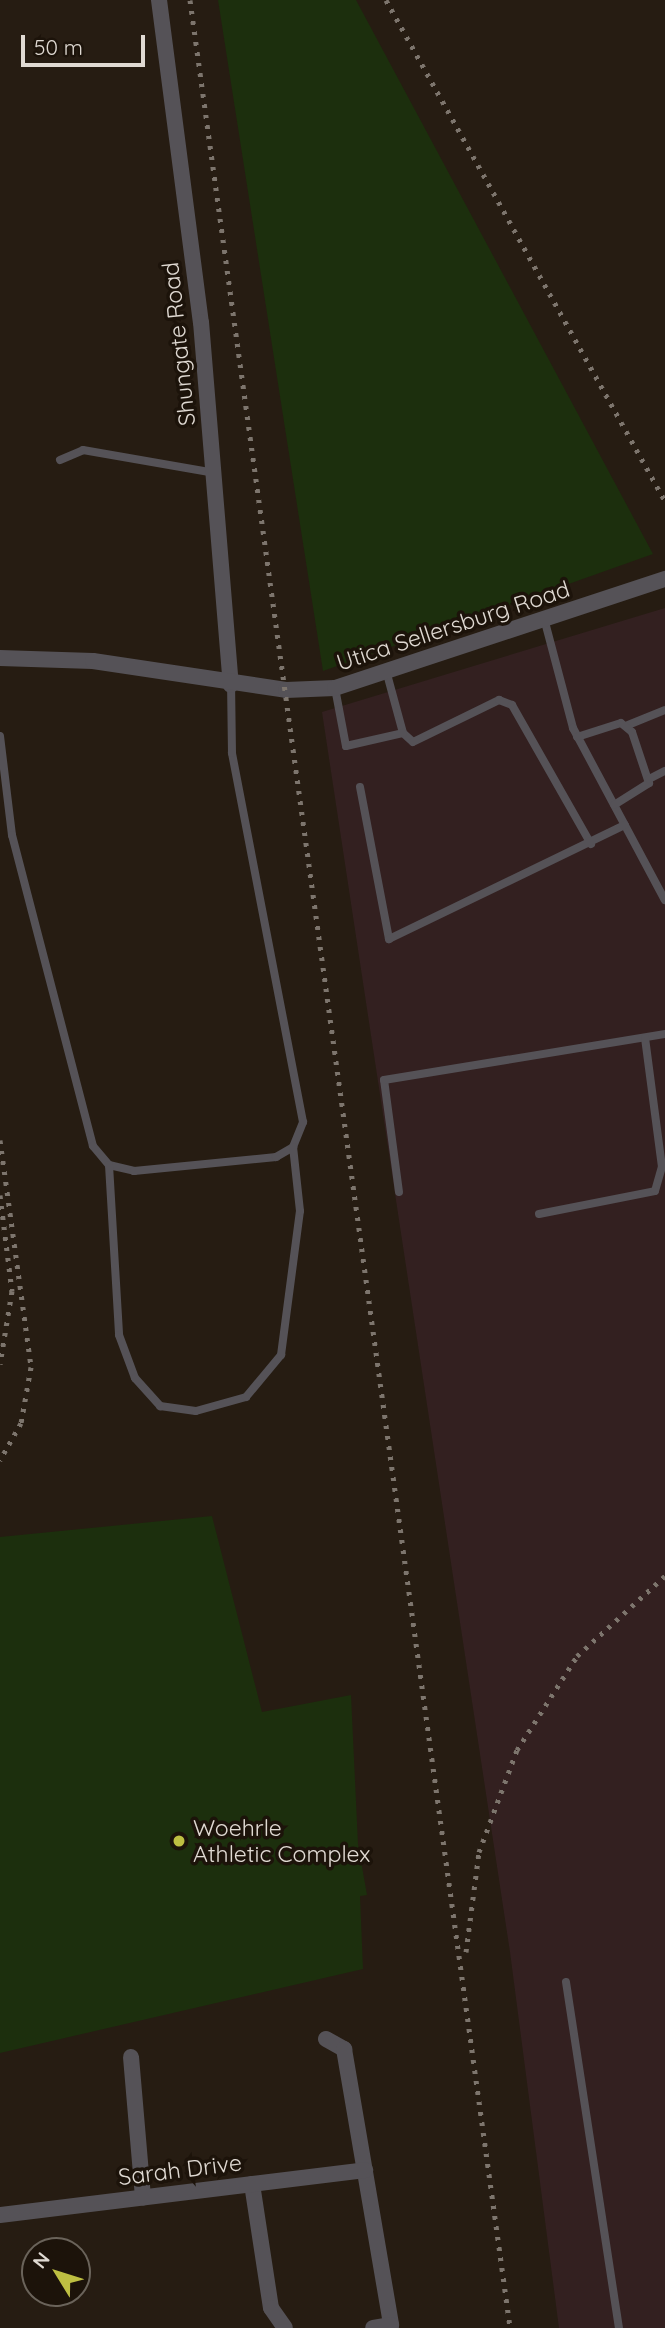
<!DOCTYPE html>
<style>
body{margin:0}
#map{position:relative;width:665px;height:2328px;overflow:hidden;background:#261c12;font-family:Quicksand,sans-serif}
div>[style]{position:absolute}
.industrial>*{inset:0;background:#332020}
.green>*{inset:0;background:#1c2f0d}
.lane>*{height:8px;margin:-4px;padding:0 4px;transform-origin:4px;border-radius:4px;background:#555257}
.street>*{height:16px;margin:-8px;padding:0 8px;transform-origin:8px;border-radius:8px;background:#555257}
.rail>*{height:5px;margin-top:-2.5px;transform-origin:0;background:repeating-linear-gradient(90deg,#7d756d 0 3.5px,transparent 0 10.5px)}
.dots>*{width:19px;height:19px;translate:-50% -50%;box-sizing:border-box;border:4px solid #1c130a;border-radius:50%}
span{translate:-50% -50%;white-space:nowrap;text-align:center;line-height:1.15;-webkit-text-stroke:7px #1c130a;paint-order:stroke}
.street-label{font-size:23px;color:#e0dad3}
.poi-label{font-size:23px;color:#e0dad3}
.left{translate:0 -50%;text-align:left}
.north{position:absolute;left:21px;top:2237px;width:70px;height:70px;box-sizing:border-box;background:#1c130a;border:2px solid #6a635a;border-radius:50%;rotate:308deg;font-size:19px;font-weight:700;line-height:28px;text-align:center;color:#e0dad3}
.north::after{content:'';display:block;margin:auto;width:24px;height:32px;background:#bebf42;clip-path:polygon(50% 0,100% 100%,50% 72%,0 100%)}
.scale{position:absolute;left:21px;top:35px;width:124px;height:32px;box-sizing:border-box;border:4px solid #e0dad3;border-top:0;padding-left:9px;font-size:21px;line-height:24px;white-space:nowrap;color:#e0dad3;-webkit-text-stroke:5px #1c130a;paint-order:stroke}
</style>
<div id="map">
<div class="industrial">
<i style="clip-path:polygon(665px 608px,665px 2328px,559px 2328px,510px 1952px,322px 712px)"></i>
</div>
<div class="green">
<i style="clip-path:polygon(218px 0,356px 0,653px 554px,323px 671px)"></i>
<i style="clip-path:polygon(212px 1516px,262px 1712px,351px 1695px,358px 1844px,367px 1895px,360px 1896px,363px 1969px,0 2053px,0 1537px)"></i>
</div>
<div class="lane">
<i style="left:60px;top:460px;width:25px;rotate:-23deg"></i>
<i style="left:83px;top:450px;width:134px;rotate:9.9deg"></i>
<i style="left:545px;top:622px;width:110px;rotate:75.2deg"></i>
<i style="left:573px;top:728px;width:195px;rotate:61.9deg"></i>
<i style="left:387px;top:674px;width:61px;rotate:74.8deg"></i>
<i style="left:403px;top:733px;width:13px;rotate:42deg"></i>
<i style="left:413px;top:742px;width:96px;rotate:-26deg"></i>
<i style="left:499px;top:700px;width:14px;rotate:21deg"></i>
<i style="left:512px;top:705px;width:160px;rotate:60.4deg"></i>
<i style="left:335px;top:688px;width:59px;rotate:79.3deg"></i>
<i style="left:346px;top:746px;width:58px;rotate:-12.8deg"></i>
<i style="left:628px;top:725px;width:40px;rotate:-22deg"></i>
<i style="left:0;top:736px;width:100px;rotate:83.1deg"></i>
<i style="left:12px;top:835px;width:321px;rotate:75.4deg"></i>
<i style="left:93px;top:1146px;width:25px;rotate:50deg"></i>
<i style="left:109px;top:1165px;width:26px;rotate:13deg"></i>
<i style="left:134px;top:1171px;width:143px;rotate:-5.6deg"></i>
<i style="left:276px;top:1157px;width:20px;rotate:-30deg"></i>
<i style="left:293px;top:1147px;width:27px;rotate:-68deg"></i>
<i style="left:303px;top:1122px;width:376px;rotate:-100.9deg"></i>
<i style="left:232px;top:753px;width:68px;rotate:-90.8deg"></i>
<i style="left:577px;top:737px;width:46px;rotate:-17.7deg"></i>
<i style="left:621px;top:723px;width:14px;rotate:39deg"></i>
<i style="left:632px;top:732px;width:54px;rotate:71.6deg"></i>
<i style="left:649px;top:783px;width:41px;rotate:147.8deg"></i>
<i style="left:649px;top:779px;width:18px;rotate:-27deg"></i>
<i style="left:360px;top:787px;width:155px;rotate:79.2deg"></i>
<i style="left:389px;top:939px;width:262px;rotate:-25.8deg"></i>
<i style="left:109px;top:1165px;width:170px;rotate:86.6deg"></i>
<i style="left:119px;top:1335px;width:46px;rotate:69.6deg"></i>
<i style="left:135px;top:1378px;width:38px;rotate:48deg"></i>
<i style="left:160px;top:1406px;width:36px;rotate:8deg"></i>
<i style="left:196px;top:1411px;width:52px;rotate:-15.6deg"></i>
<i style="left:246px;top:1397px;width:55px;rotate:-50.2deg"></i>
<i style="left:281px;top:1355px;width:145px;rotate:-82.5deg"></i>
<i style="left:300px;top:1211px;width:64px;rotate:-96.2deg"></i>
<i style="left:399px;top:1192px;width:113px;rotate:-97.6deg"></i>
<i style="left:384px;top:1080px;width:285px;rotate:-9.3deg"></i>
<i style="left:539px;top:1214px;width:118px;rotate:-11.2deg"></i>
<i style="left:655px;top:1191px;width:25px;rotate:-74deg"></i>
<i style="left:662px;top:1167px;width:130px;rotate:-97.5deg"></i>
<i style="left:566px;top:1982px;width:350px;rotate:81.3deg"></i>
</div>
<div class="street">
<i style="left:159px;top:0;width:325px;rotate:82.6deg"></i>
<i style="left:201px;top:322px;width:364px;rotate:85.3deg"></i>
<i style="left:0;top:658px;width:93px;rotate:1.8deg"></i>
<i style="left:93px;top:661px;width:195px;rotate:8.5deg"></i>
<i style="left:286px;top:690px;width:49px;rotate:-2.3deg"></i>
<i style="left:335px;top:688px;width:348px;rotate:-18.3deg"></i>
<i style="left:326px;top:2039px;width:21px;rotate:29deg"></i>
<i style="left:344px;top:2049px;width:280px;rotate:80.3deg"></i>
<i style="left:391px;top:2325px;width:18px;rotate:171deg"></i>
<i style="left:131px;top:2057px;width:141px;rotate:85.1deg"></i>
<i style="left:252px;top:2184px;width:125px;rotate:81.3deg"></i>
<i style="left:271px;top:2308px;width:24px;rotate:55deg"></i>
<i style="left:0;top:2215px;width:368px;rotate:-7deg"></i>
</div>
<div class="rail">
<i style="left:190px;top:0;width:2350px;rotate:82.17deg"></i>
<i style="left:386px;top:0;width:573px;rotate:60.89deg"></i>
<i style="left:0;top:1140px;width:229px;rotate:82.2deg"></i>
<i style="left:31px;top:1367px;width:57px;rotate:100.1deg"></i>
<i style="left:21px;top:1423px;width:43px;rotate:119.6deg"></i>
<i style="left:0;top:1195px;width:97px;rotate:82.9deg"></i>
<i style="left:12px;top:1291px;width:74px;rotate:99.3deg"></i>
<i style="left:466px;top:1952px;width:101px;rotate:-82.6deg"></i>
<i style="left:479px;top:1852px;width:109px;rotate:-69.6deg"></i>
<i style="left:517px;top:1750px;width:112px;rotate:-57.4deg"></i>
<i style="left:577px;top:1656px;width:119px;rotate:-42.3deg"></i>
</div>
<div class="dots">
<i style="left:179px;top:1841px;background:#bebf42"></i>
</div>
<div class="street-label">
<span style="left:179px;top:344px;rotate:-96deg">Shungate Road</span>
<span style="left:453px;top:626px;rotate:-18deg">Utica Sellersburg Road</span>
<span style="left:180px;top:2170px;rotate:-7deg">Sarah Drive</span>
</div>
<div class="poi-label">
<span class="left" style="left:193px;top:1841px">Woehrle<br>Athletic Complex</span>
</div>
<div class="north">N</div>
<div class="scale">50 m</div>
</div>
